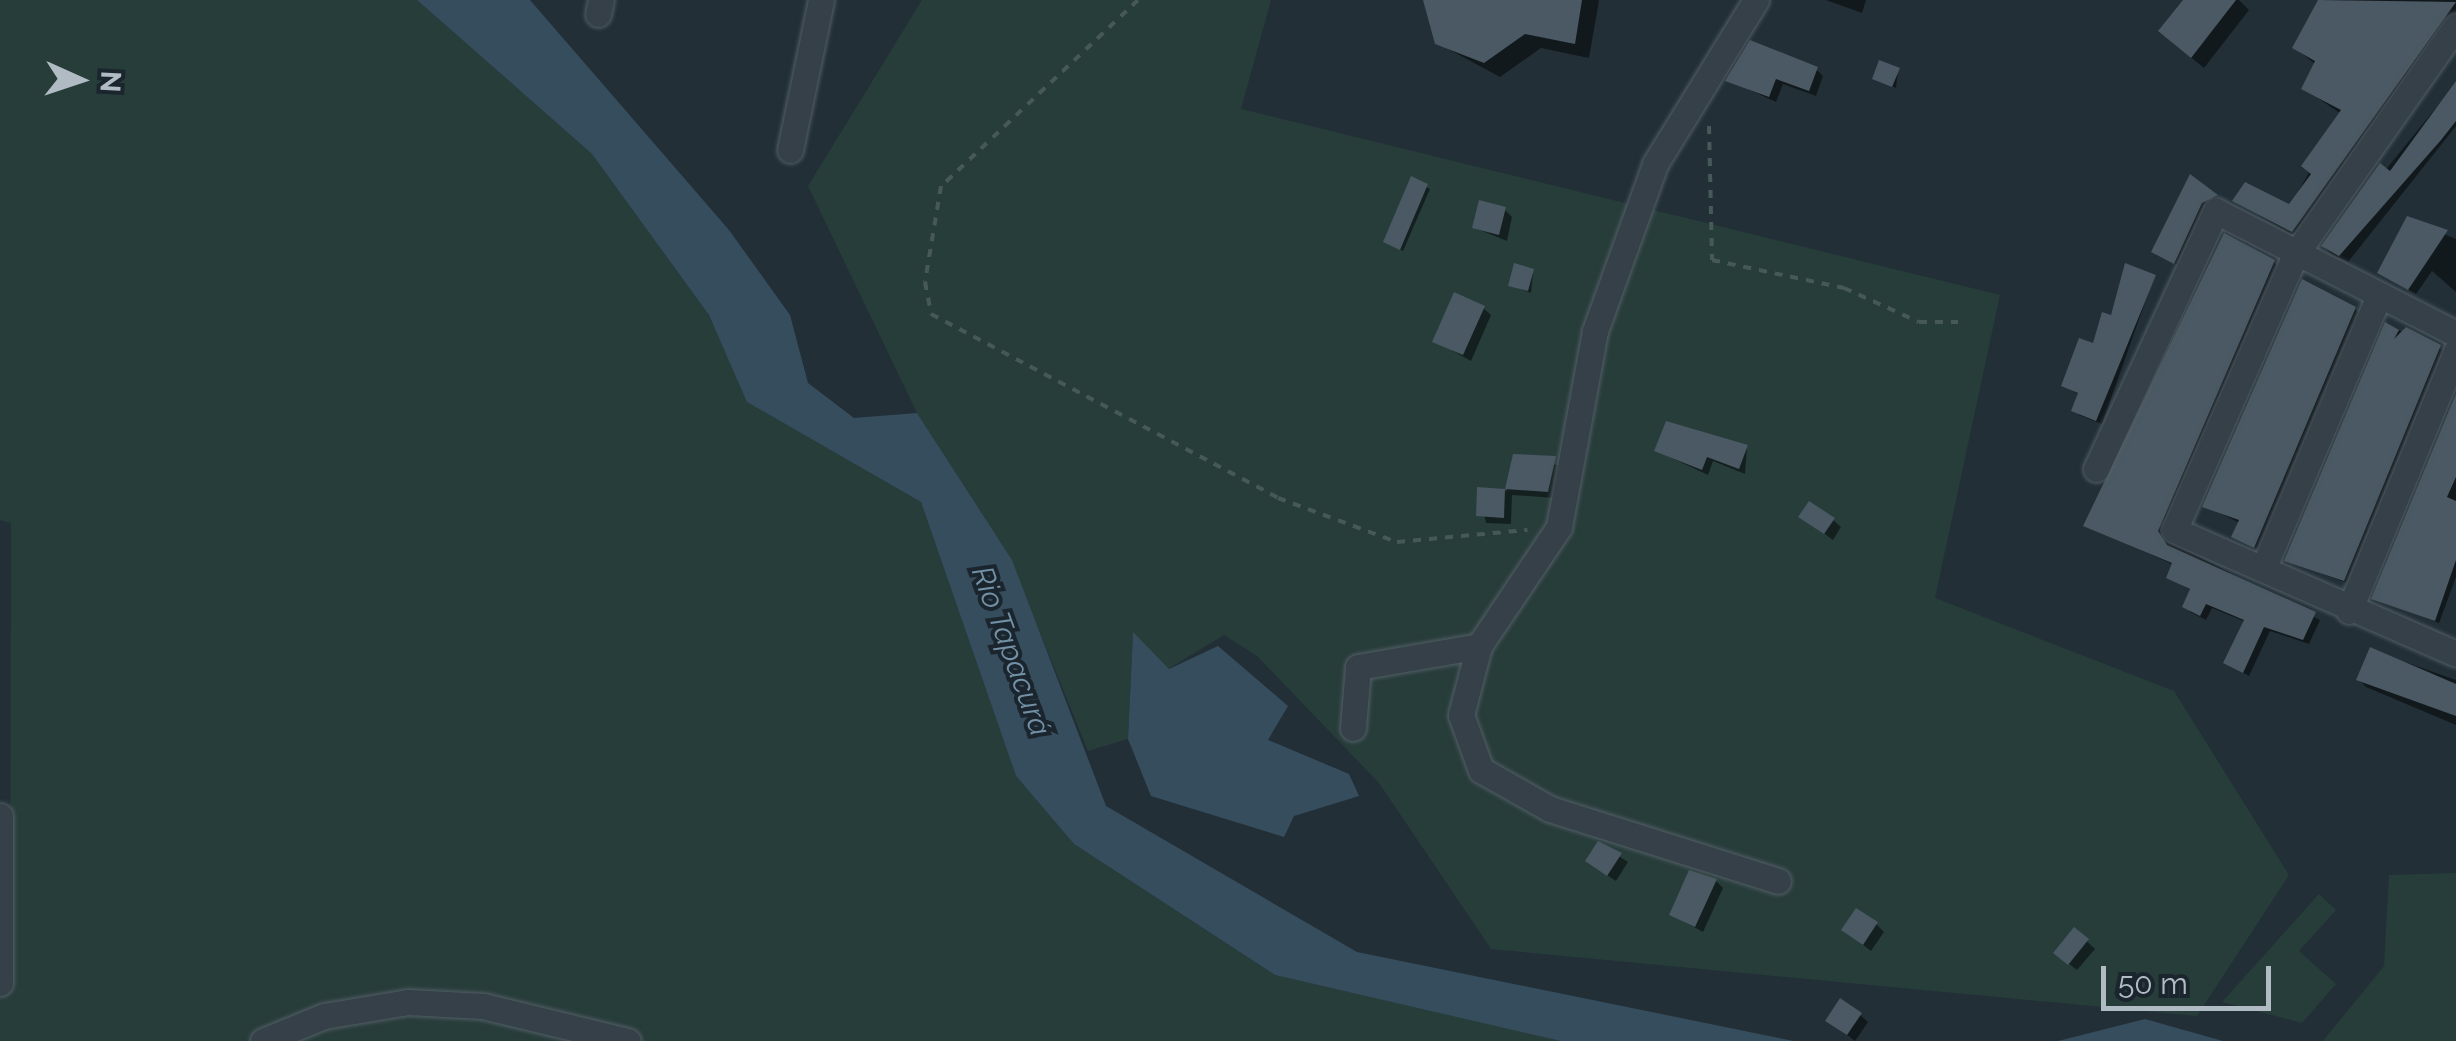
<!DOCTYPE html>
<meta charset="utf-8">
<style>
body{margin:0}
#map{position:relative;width:2456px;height:1041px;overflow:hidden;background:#222f37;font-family:Raleway,sans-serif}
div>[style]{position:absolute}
.green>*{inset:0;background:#273d3a}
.water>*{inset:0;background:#364d5e}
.shadow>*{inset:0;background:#0007}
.building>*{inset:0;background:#4a5963}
.path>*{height:4px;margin-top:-2px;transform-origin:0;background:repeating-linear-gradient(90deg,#465958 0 8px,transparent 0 16px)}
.roads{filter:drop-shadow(0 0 2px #535e66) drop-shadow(0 0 2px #535e66)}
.minor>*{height:25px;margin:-12.5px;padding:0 12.5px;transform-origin:12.5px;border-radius:12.5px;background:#354048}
span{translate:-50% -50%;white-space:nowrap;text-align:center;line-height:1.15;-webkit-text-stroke:8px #1b252d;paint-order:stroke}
.water-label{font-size:30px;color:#7291a7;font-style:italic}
.north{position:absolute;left:30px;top:30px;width:100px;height:100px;-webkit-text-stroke:8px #1b252d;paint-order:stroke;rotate:93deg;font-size:28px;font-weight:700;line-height:40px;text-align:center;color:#b0bbc4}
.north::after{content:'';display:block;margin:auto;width:35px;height:45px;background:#b0bbc4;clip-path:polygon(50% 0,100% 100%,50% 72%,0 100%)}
.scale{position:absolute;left:2101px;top:966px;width:170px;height:45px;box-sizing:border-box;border:5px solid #b0bbc4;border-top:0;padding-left:12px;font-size:30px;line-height:35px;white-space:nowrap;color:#b0bbc4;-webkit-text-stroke:8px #1b252d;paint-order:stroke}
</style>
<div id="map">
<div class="green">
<i style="clip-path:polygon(0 0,417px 0,592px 154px,709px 315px,748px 402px,921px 502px,1016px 776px,1074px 844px,1275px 975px,1567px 1041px,0 1041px,0 993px,10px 980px,11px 523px,0 520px)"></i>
<i style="clip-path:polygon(922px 0,1271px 0,1241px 109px,2000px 295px,1935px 598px,2174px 691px,2289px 875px,2197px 1016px,1491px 949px,1379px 783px,1257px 656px,1224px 635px,1168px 669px,1133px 633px,1128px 739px,1088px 751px,1008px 554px,917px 413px,808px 186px)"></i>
<i style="clip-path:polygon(2456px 873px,2456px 1041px,2323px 1041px,2384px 966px,2389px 875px)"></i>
<i style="clip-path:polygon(2319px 894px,2336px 910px,2299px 951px,2336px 984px,2302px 1023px,2222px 1002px)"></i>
</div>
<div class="water">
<i style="clip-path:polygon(417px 0,530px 0,729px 230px,790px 315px,808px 383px,854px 418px,917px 413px,1012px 560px,1106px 806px,1357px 952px,1794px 1041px,1561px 1041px,1275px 975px,1074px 844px,1016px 776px,921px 502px,747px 402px,709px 315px,592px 154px)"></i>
<i style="clip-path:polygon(1133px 632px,1169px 669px,1218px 646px,1288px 706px,1268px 740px,1349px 774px,1359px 796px,1294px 816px,1284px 837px,1151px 796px,1128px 739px)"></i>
<i style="clip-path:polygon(2145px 1019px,2223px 1041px,2058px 1041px)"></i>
</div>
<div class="shadow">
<i style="clip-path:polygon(1427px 0,1598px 0,1599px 1px,1589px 58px,1541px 48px,1500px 77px,1437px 43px)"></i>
<i style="clip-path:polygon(1826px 0,1866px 0,1862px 13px)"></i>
<i style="clip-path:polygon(2186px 0,2239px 0,2249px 10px,2204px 68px,2173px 43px)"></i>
<i style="clip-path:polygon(2325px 0,2456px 0,2456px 29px,2306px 243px,2235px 201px,2290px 207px,2341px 114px,2304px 88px,2316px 65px,2295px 48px)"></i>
<i style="clip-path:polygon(1816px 69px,1823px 76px,1816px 96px,1783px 84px,1776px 102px,1728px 80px)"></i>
<i style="clip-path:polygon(1898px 70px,1896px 88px,1875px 78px)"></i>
<i style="clip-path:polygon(2456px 83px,2456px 126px,2348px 262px,2331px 254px,2324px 246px)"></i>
<i style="clip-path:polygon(2191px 178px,2219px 199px,2205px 206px,2177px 265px,2157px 255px)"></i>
<i style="clip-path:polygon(1412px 180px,1430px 189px,1403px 251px,1386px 242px)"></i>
<i style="clip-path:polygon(1504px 209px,1512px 217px,1507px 241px,1475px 228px)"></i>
<i style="clip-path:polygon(2408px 219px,2456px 239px,2456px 292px,2432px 271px,2416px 294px,2380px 273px)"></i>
<i style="clip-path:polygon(2274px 262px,2279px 267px,2163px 538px,2320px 620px,2309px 644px,2270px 631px,2249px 676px,2226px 663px,2246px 622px,2212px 608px,2206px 620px,2190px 612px,2192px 591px,2169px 577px,2174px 565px,2086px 525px)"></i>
<i style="clip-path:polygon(1533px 272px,1531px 293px,1510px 285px)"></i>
<i style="clip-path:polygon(2154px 277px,2102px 424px,2079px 415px,2080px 395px,2064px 386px)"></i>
<i style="clip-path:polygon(1483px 308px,1491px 315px,1471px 361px,1435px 341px)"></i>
<i style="clip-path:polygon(2355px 309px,2361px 315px,2261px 552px,2234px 537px,2240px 523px,2205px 506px)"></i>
<i style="clip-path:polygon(2387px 325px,2443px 350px,2347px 583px,2287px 560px)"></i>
<i style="clip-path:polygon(2456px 397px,2456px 577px,2439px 623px,2374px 598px)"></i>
<i style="clip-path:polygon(1747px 447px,1745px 474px,1713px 461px,1708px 475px,1657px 451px)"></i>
<i style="clip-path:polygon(1515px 456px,1562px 466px,1555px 498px,1512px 495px,1511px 524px,1486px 523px,1479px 490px,1507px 491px)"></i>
<i style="clip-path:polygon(1802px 517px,1833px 520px,1841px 527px,1833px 540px)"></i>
<i style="clip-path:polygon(2371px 650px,2456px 680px,2456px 725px,2366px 687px,2359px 680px)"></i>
<i style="clip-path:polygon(1599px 844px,1628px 862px,1616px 881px,1596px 868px)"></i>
<i style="clip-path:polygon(1716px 881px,1723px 888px,1703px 932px,1672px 915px)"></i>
<i style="clip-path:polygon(1876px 924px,1884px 932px,1871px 951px,1844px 930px)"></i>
<i style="clip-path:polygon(2075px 930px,2095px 949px,2077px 970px,2064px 960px)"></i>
<i style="clip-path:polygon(1860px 1015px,1868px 1022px,1855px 1041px,1828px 1020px)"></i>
</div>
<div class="building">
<i style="clip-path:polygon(1423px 0,1582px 0,1575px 44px,1525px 34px,1484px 63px,1435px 44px)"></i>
<i style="clip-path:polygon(2183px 0,2236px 0,2191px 58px,2158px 31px)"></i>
<i style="clip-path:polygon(2318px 0,2456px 2px,2292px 232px,2232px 201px,2245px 182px,2289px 204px,2311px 174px,2301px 166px,2341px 110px,2301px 89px,2315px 61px,2292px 48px)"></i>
<i style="clip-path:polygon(1750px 40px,1818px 67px,1809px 91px,1776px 79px,1769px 97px,1725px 81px)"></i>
<i style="clip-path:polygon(1879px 60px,1900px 68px,1892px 87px,1872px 79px)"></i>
<i style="clip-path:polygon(2456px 81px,2456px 121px,2441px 140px,2339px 256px,2321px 246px,2380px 163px,2390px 171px)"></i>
<i style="clip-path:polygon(2190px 174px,2218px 195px,2202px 203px,2174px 264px,2151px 252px)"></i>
<i style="clip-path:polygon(1411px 176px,1428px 184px,1400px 250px,1383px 242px)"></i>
<i style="clip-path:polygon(1479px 200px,1506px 207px,1499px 235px,1472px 228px)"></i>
<i style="clip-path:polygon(2407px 216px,2448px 230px,2408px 290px,2377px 273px)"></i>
<i style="clip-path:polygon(2224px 233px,2275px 260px,2158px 531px,2167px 545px,2316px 612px,2303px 640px,2264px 627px,2243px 673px,2223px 663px,2244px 620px,2206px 604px,2200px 616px,2182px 607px,2190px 589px,2166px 578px,2172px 563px,2083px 526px)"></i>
<i style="clip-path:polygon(1514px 263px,1534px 269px,1528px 291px,1508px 286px)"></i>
<i style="clip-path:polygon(2125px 263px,2156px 275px,2096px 421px,2071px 411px,2078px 393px,2061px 386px,2079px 338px,2093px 343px,2102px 312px,2111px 315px)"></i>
<i style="clip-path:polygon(2302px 279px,2356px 307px,2254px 548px,2231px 537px,2239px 520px,2202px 507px)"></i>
<i style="clip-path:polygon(1454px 292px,1485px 306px,1463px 355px,1432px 342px)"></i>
<i style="clip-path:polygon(2385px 322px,2399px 330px,2394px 339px,2406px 327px,2441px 345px,2344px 581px,2284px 561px)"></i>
<i style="clip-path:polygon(2456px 394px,2456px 477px,2447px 497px,2456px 501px,2456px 560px,2435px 621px,2371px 599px)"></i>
<i style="clip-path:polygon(1666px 421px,1748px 445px,1739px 469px,1707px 457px,1702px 470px,1654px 451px)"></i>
<i style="clip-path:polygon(1513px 454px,1556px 456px,1548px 492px,1505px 489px)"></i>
<i style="clip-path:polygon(1477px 487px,1505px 489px,1504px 518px,1476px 516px)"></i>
<i style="clip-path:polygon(1809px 501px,1835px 518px,1824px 534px,1798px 517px)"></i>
<i style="clip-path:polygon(2370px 647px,2456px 684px,2456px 716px,2356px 680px)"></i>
<i style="clip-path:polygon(1598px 841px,1622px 853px,1607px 876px,1585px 861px)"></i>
<i style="clip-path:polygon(1689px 870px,1717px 879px,1695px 927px,1669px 915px)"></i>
<i style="clip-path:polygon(1856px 908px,1878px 922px,1863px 945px,1841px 930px)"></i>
<i style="clip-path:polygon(2074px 927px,2089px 939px,2068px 965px,2053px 953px)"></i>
<i style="clip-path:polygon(1840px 998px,1862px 1013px,1847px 1035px,1825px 1021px)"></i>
</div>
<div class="path">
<i style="left:1138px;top:0;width:271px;rotate:136.6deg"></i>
<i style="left:941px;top:186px;width:97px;rotate:99.5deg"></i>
<i style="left:925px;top:282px;width:33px;rotate:79deg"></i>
<i style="left:931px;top:314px;width:393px;rotate:27.9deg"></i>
<i style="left:1278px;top:498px;width:127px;rotate:20.3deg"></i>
<i style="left:1397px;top:542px;width:131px;rotate:-5.3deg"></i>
<i style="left:1709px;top:126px;width:134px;rotate:88.7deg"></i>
<i style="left:1712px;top:260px;width:135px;rotate:12deg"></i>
<i style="left:1844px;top:288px;width:82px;rotate:24.4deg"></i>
<i style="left:1919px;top:322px;width:39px"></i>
</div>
<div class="roads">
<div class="minor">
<i style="left:598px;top:14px;width:14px;rotate:-78deg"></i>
<i style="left:2456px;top:26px;width:280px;rotate:125.1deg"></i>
<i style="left:2295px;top:255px;width:300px;rotate:113.7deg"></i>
<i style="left:2174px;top:530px;width:308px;rotate:23.7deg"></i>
<i style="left:790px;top:150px;width:153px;rotate:-78.3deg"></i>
<i style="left:2096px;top:469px;width:285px;rotate:-65.1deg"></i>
<i style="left:2216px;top:211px;width:270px;rotate:27.1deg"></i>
<i style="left:2263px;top:569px;width:292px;rotate:-67deg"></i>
<i style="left:2349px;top:611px;width:281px;rotate:-67.6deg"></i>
<i style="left:1479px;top:646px;width:71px;rotate:104.6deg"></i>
<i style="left:1461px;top:715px;width:59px;rotate:70deg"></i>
<i style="left:1481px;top:770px;width:79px;rotate:29.5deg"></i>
<i style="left:1550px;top:809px;width:239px;rotate:17.5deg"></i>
<i style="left:1353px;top:728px;width:61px;rotate:-85.3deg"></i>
<i style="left:1358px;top:667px;width:123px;rotate:-9.8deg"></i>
<i style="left:1479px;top:646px;width:143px;rotate:-56.1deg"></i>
<i style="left:1559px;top:527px;width:199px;rotate:-79.6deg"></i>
<i style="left:1595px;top:331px;width:177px;rotate:-70.2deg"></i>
<i style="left:1655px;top:164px;width:193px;rotate:-58.4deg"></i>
<i style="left:0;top:816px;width:167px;rotate:90deg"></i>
<i style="left:263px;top:1041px;width:66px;rotate:-22.3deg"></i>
<i style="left:324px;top:1016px;width:85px;rotate:-9.5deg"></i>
<i style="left:408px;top:1002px;width:75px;rotate:3.1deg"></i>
<i style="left:483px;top:1006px;width:149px;rotate:13.6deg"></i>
</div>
</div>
<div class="water-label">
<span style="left:1011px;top:651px;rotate:70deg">Rio Tapacurá</span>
</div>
<div class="north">N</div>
<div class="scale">50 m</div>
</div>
